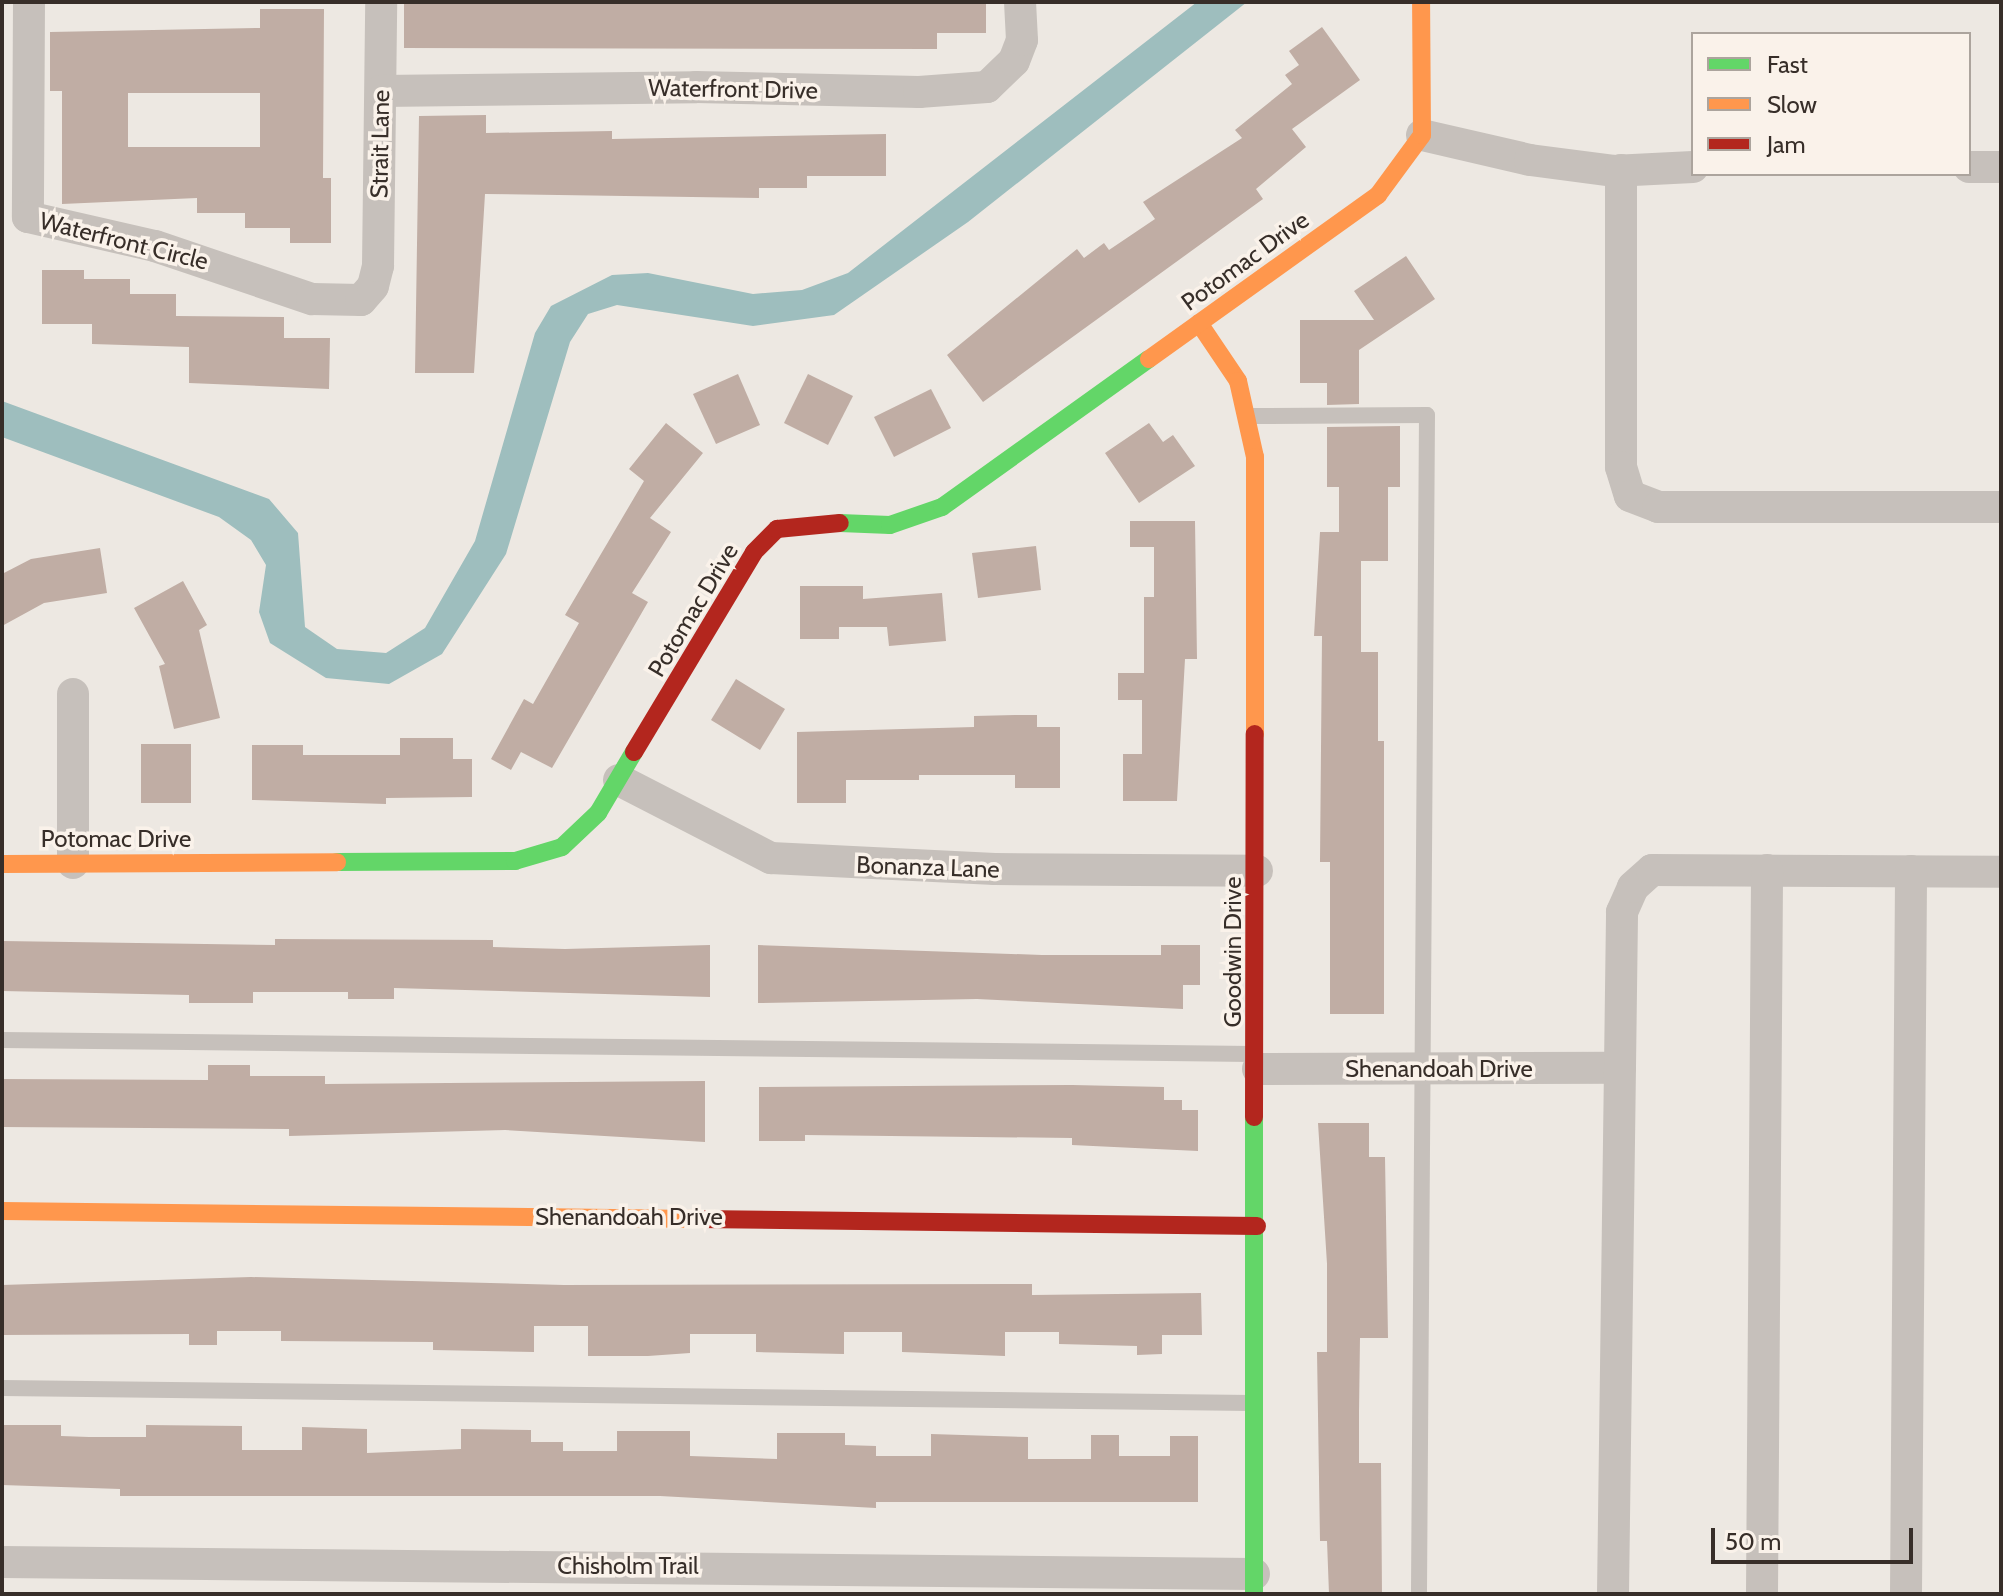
<!DOCTYPE html>
<style>
body{margin:0}
#map{position:relative;width:2003px;height:1596px;overflow:hidden;background:#ede8e2;font-family:Cabin,sans-serif}
div>[style]{position:absolute}
.water>*{inset:0;background:#9ebebe}
.building>*{inset:0;background:#c0ada4}
.lane>*{height:16px;margin:-8px;padding:0 8px;transform-origin:8px;border-radius:8px;background:#c6c0bb}
.street>*{height:32px;margin:-16px;padding:0 16px;transform-origin:16px;border-radius:16px;background:#c6c0bb}
.fast>*{height:18px;margin:-9px;padding:0 9px;transform-origin:9px;border-radius:9px;background:#63d668}
.slow>*{height:18px;margin:-9px;padding:0 9px;transform-origin:9px;border-radius:9px;background:#ff974d}
.jam>*{height:18px;margin:-9px;padding:0 9px;transform-origin:9px;border-radius:9px;background:#b3261e}
span{translate:-50% -50%;white-space:nowrap;text-align:center;line-height:1.15;-webkit-text-stroke:7px #faf2ea;paint-order:stroke}
.street-label{font-size:24px;color:#372e29}
.frame{position:absolute;inset:0;border:4px solid #372e29;pointer-events:none}
.legend{position:absolute;left:1691px;top:32px;width:280px;height:144px;box-sizing:border-box;background:#faf2ea;border:2px solid #aca49d;margin:0;padding:10px 14px;list-style:none;font-size:24px;color:#372e29}
.legend li{display:flex;align-items:center;gap:16px;height:40px}
.legend b{width:40px;border:2px solid #aca49d}
.scale{position:absolute;left:1711px;top:1528px;width:202px;height:36px;box-sizing:border-box;border:4px solid #372e29;border-top:0;padding-left:10px;font-size:24px;line-height:28px;white-space:nowrap;color:#372e29;-webkit-text-stroke:6px #faf2ea;paint-order:stroke}
</style>
<div id="map">
<div class="water">
<i style="clip-path:polygon(1197px 2px,1247px 2px,968px 222px,834px 315px,753px 326px,617px 305px,588px 314px,570px 342px,506px 554px,442px 654px,389px 684px,326px 678px,270px 643px,259px 612px,266px 565px,251px 540px,219px 517px,2px 437px,2px 401px,269px 499px,298px 533px,305px 627px,337px 649px,386px 653px,425px 628px,475px 541px,535px 333px,551px 306px,612px 275px,648px 273px,753px 294px,802px 290px,848px 273px)"></i>
</div>
<div class="building">
<i style="clip-path:polygon(404px 2px,986px 2px,986px 33px,937px 33px,937px 49px,404px 48px)"></i>
<i style="clip-path:polygon(evenodd,260px 9px,324px 9px,323px 178px,331px 178px,331px 243px,290px 243px,290px 228px,245px 228px,245px 213px,197px 213px,197px 198px,62px 204px,62px 91px,50px 91px,50px 32px,260px 28px,260px 9px,128px 93px,260px 93px,260px 147px,128px 147px,128px 93px)"></i>
<i style="clip-path:polygon(1322px 27px,1360px 80px,1292px 129px,1306px 147px,1256px 189px,1263px 199px,983px 402px,947px 355px,1077px 249px,1084px 258px,1104px 243px,1109px 250px,1155px 219px,1143px 202px,1242px 138px,1235px 130px,1292px 84px,1285px 75px,1299px 65px,1289px 51px)"></i>
<i style="clip-path:polygon(486px 115px,486px 133px,612px 131px,612px 139px,886px 134px,886px 176px,807px 176px,807px 188px,759px 188px,759px 198px,485px 194px,474px 373px,415px 373px,419px 116px)"></i>
<i style="clip-path:polygon(1406px 256px,1435px 299px,1359px 350px,1359px 404px,1327px 405px,1327px 383px,1300px 383px,1300px 320px,1374px 320px,1354px 291px)"></i>
<i style="clip-path:polygon(42px 270px,84px 270px,84px 279px,130px 279px,130px 294px,176px 294px,176px 316px,284px 317px,284px 338px,330px 338px,329px 389px,189px 383px,189px 347px,92px 344px,92px 324px,42px 324px)"></i>
<i style="clip-path:polygon(738px 374px,760px 425px,716px 444px,693px 394px)"></i>
<i style="clip-path:polygon(808px 374px,853px 396px,828px 445px,784px 423px)"></i>
<i style="clip-path:polygon(931px 389px,951px 428px,894px 457px,874px 417px)"></i>
<i style="clip-path:polygon(666px 423px,703px 453px,650px 518px,671px 532px,632px 593px,648px 602px,552px 768px,521px 752px,511px 770px,491px 759px,524px 699px,533px 704px,579px 623px,565px 615px,644px 481px,629px 469px)"></i>
<i style="clip-path:polygon(1149px 423px,1163px 442px,1173px 435px,1195px 466px,1139px 503px,1105px 453px)"></i>
<i style="clip-path:polygon(1400px 426px,1400px 487px,1388px 487px,1388px 561px,1361px 561px,1361px 652px,1378px 652px,1378px 741px,1384px 741px,1384px 1014px,1330px 1014px,1330px 862px,1320px 862px,1322px 636px,1314px 636px,1320px 532px,1339px 532px,1339px 487px,1327px 487px,1327px 427px)"></i>
<i style="clip-path:polygon(1130px 521px,1195px 521px,1197px 659px,1185px 659px,1177px 801px,1123px 801px,1123px 754px,1142px 754px,1142px 700px,1118px 700px,1118px 673px,1144px 673px,1144px 597px,1154px 597px,1154px 547px,1130px 547px)"></i>
<i style="clip-path:polygon(1036px 546px,1041px 590px,978px 598px,972px 553px)"></i>
<i style="clip-path:polygon(100px 548px,107px 593px,44px 603px,2px 626px,2px 574px,31px 559px)"></i>
<i style="clip-path:polygon(183px 581px,207px 625px,199px 630px,220px 718px,174px 729px,159px 666px,165px 664px,134px 608px)"></i>
<i style="clip-path:polygon(800px 586px,863px 586px,863px 599px,942px 593px,946px 641px,889px 646px,887px 627px,839px 627px,839px 639px,800px 639px)"></i>
<i style="clip-path:polygon(736px 679px,785px 709px,760px 750px,711px 720px)"></i>
<i style="clip-path:polygon(1015px 715px,1037px 715px,1037px 727px,1060px 727px,1060px 788px,1015px 788px,1015px 775px,919px 775px,919px 780px,846px 780px,846px 803px,797px 803px,797px 732px,974px 727px,974px 716px)"></i>
<i style="clip-path:polygon(400px 738px,453px 738px,453px 759px,472px 759px,472px 797px,386px 798px,386px 804px,252px 800px,252px 745px,303px 745px,303px 755px,400px 755px)"></i>
<i style="clip-path:polygon(141px 744px,191px 744px,191px 803px,141px 803px)"></i>
<i style="clip-path:polygon(275px 939px,493px 940px,493px 947px,565px 949px,710px 945px,710px 997px,394px 988px,394px 999px,348px 999px,348px 992px,253px 992px,253px 1003px,189px 1003px,189px 995px,2px 991px,2px 941px,275px 945px)"></i>
<i style="clip-path:polygon(758px 945px,1042px 955px,1161px 955px,1161px 945px,1200px 945px,1200px 985px,1183px 985px,1183px 1009px,977px 999px,758px 1003px)"></i>
<i style="clip-path:polygon(208px 1065px,250px 1065px,250px 1076px,325px 1076px,325px 1084px,705px 1081px,705px 1142px,505px 1130px,289px 1136px,289px 1129px,2px 1127px,2px 1079px,208px 1080px)"></i>
<i style="clip-path:polygon(1072px 1085px,1164px 1087px,1164px 1100px,1182px 1100px,1182px 1110px,1198px 1110px,1198px 1151px,1072px 1145px,1072px 1138px,805px 1135px,805px 1141px,759px 1141px,759px 1087px)"></i>
<i style="clip-path:polygon(1318px 1123px,1369px 1123px,1369px 1157px,1385px 1157px,1388px 1338px,1360px 1338px,1359px 1413px,1359px 1463px,1381px 1463px,1382px 1594px,1329px 1594px,1327px 1541px,1320px 1541px,1317px 1352px,1327px 1352px,1327px 1264px)"></i>
<i style="clip-path:polygon(251px 1277px,564px 1285px,1032px 1284px,1032px 1295px,1201px 1293px,1202px 1335px,1162px 1335px,1162px 1354px,1137px 1355px,1137px 1346px,1059px 1344px,1059px 1332px,1005px 1332px,1005px 1356px,902px 1352px,902px 1332px,844px 1332px,844px 1354px,756px 1352px,756px 1334px,690px 1334px,690px 1353px,648px 1356px,588px 1356px,588px 1326px,534px 1326px,534px 1352px,433px 1350px,433px 1342px,281px 1341px,281px 1331px,217px 1331px,217px 1345px,189px 1345px,189px 1334px,2px 1335px,2px 1285px)"></i>
<i style="clip-path:polygon(2px 1425px,61px 1425px,61px 1436px,89px 1437px,146px 1437px,146px 1425px,242px 1426px,242px 1450px,302px 1450px,302px 1427px,367px 1429px,367px 1453px,461px 1449px,461px 1429px,531px 1430px,531px 1442px,563px 1442px,563px 1451px,617px 1451px,617px 1431px,690px 1431px,690px 1456px,777px 1459px,777px 1433px,845px 1433px,845px 1445px,876px 1446px,876px 1456px,931px 1456px,931px 1434px,1028px 1437px,1028px 1459px,1091px 1459px,1091px 1435px,1119px 1435px,1119px 1456px,1170px 1456px,1170px 1436px,1198px 1436px,1198px 1502px,876px 1502px,876px 1508px,660px 1496px,120px 1496px,120px 1489px,2px 1485px)"></i>
</div>
<div class="lane">
<i style="left:1251px;top:416px;width:176px;rotate:-0.3deg"></i>
<i style="left:1427px;top:415px;width:1179px;rotate:90.39deg"></i>
<i style="left:2px;top:1040px;width:1250px;rotate:0.64deg"></i>
<i style="left:2px;top:1388px;width:1250px;rotate:0.69deg"></i>
</div>
<div class="street">
<i style="left:29px;top:2px;width:215px;rotate:90.3deg"></i>
<i style="left:28px;top:217px;width:130px;rotate:12.9deg"></i>
<i style="left:155px;top:246px;width:166px;rotate:18.7deg"></i>
<i style="left:312px;top:299px;width:49px;rotate:1.2deg"></i>
<i style="left:361px;top:300px;width:18px;rotate:-49deg"></i>
<i style="left:373px;top:286px;width:21px;rotate:-76deg"></i>
<i style="left:378px;top:266px;width:264px;rotate:-89.3deg"></i>
<i style="left:381px;top:91px;width:315px;rotate:-0.7deg"></i>
<i style="left:696px;top:87px;width:223px;rotate:1.3deg"></i>
<i style="left:919px;top:92px;width:68px;rotate:-4.2deg"></i>
<i style="left:987px;top:87px;width:37px;rotate:-44deg"></i>
<i style="left:1014px;top:61px;width:22px;rotate:-69deg"></i>
<i style="left:1022px;top:40px;width:38px;rotate:-93deg"></i>
<i style="left:1422px;top:135px;width:111px;rotate:13deg"></i>
<i style="left:1530px;top:160px;width:84px;rotate:7.5deg"></i>
<i style="left:1613px;top:171px;width:80px;rotate:-2.9deg"></i>
<i style="left:1969px;top:167px;width:32px"></i>
<i style="left:1621px;top:170px;width:297px;rotate:90deg"></i>
<i style="left:1621px;top:467px;width:30px;rotate:73deg"></i>
<i style="left:1630px;top:496px;width:30px;rotate:21deg"></i>
<i style="left:1658px;top:507px;width:343px"></i>
<i style="left:73px;top:694px;width:169px;rotate:90deg"></i>
<i style="left:619px;top:780px;width:171px;rotate:27.2deg"></i>
<i style="left:771px;top:858px;width:224px;rotate:2.8deg"></i>
<i style="left:995px;top:869px;width:262px;rotate:0.4deg"></i>
<i style="left:1258px;top:1069px;width:362px;rotate:-0.2deg"></i>
<i style="left:2px;top:1562px;width:1252px;rotate:0.55deg"></i>
<i style="left:1613px;top:1594px;width:682px;rotate:-89.24deg"></i>
<i style="left:1622px;top:912px;width:27px;rotate:-66deg"></i>
<i style="left:1633px;top:887px;width:25px;rotate:-42deg"></i>
<i style="left:1652px;top:870px;width:349px;rotate:0.3deg"></i>
<i style="left:1762px;top:1594px;width:724px;rotate:-89.6deg"></i>
<i style="left:1906px;top:1594px;width:723px;rotate:-89.6deg"></i>
</div>
<div class="fast">
<i style="left:840px;top:523px;width:50px;rotate:2.3deg"></i>
<i style="left:890px;top:525px;width:55px;rotate:-19.1deg"></i>
<i style="left:942px;top:507px;width:254px;rotate:-35.6deg"></i>
<i style="left:337px;top:862px;width:178px;rotate:-0.3deg"></i>
<i style="left:515px;top:861px;width:49px;rotate:-16.6deg"></i>
<i style="left:562px;top:847px;width:50px;rotate:-43.4deg"></i>
<i style="left:598px;top:813px;width:71px;rotate:-59.5deg"></i>
<i style="left:1254px;top:1594px;width:477px;rotate:-90deg"></i>
</div>
<div class="slow">
<i style="left:1199px;top:323px;width:70px;rotate:56.1deg"></i>
<i style="left:1238px;top:381px;width:78px;rotate:77.4deg"></i>
<i style="left:1255px;top:457px;width:277px;rotate:90deg"></i>
<i style="left:1149px;top:359px;width:282px;rotate:-35.6deg"></i>
<i style="left:1378px;top:195px;width:74px;rotate:-53.7deg"></i>
<i style="left:1422px;top:135px;width:133px;rotate:-90.4deg"></i>
<i style="left:2px;top:864px;width:335px;rotate:-0.3deg"></i>
<i style="left:2px;top:1211px;width:695px;rotate:0.66deg"></i>
</div>
<div class="jam">
<i style="left:634px;top:752px;width:233px;rotate:-59deg"></i>
<i style="left:754px;top:552px;width:33px;rotate:-45deg"></i>
<i style="left:777px;top:529px;width:63px;rotate:-5.4deg"></i>
<i style="left:1254px;top:1117px;width:383px;rotate:-89.9deg"></i>
<i style="left:697px;top:1219px;width:560px;rotate:0.72deg"></i>
</div>
<div class="street-label">
<span style="left:733px;top:89px;rotate:1deg">Waterfront Drive</span>
<span style="left:380px;top:144px;rotate:-89deg">Strait Lane</span>
<span style="left:124px;top:241px;rotate:14deg">Waterfront Circle</span>
<span style="left:1245px;top:261px;rotate:-36deg">Potomac Drive</span>
<span style="left:693px;top:610px;rotate:-59deg">Potomac Drive</span>
<span style="left:116px;top:839px">Potomac Drive</span>
<span style="left:928px;top:867px;rotate:2deg">Bonanza Lane</span>
<span style="left:1233px;top:952px;rotate:-90deg">Goodwin Drive</span>
<span style="left:1439px;top:1069px">Shenandoah Drive</span>
<span style="left:629px;top:1217px">Shenandoah Drive</span>
<span style="left:628px;top:1566px">Chisholm Trail</span>
</div>
<div class="frame"></div>
<ul class="legend">
<li><b style="height:10px;background:#63d668"></b>Fast</li>
<li><b style="height:10px;background:#ff974d"></b>Slow</li>
<li><b style="height:10px;background:#b3261e"></b>Jam</li>
</ul>
<div class="scale">50 m</div>
</div>
